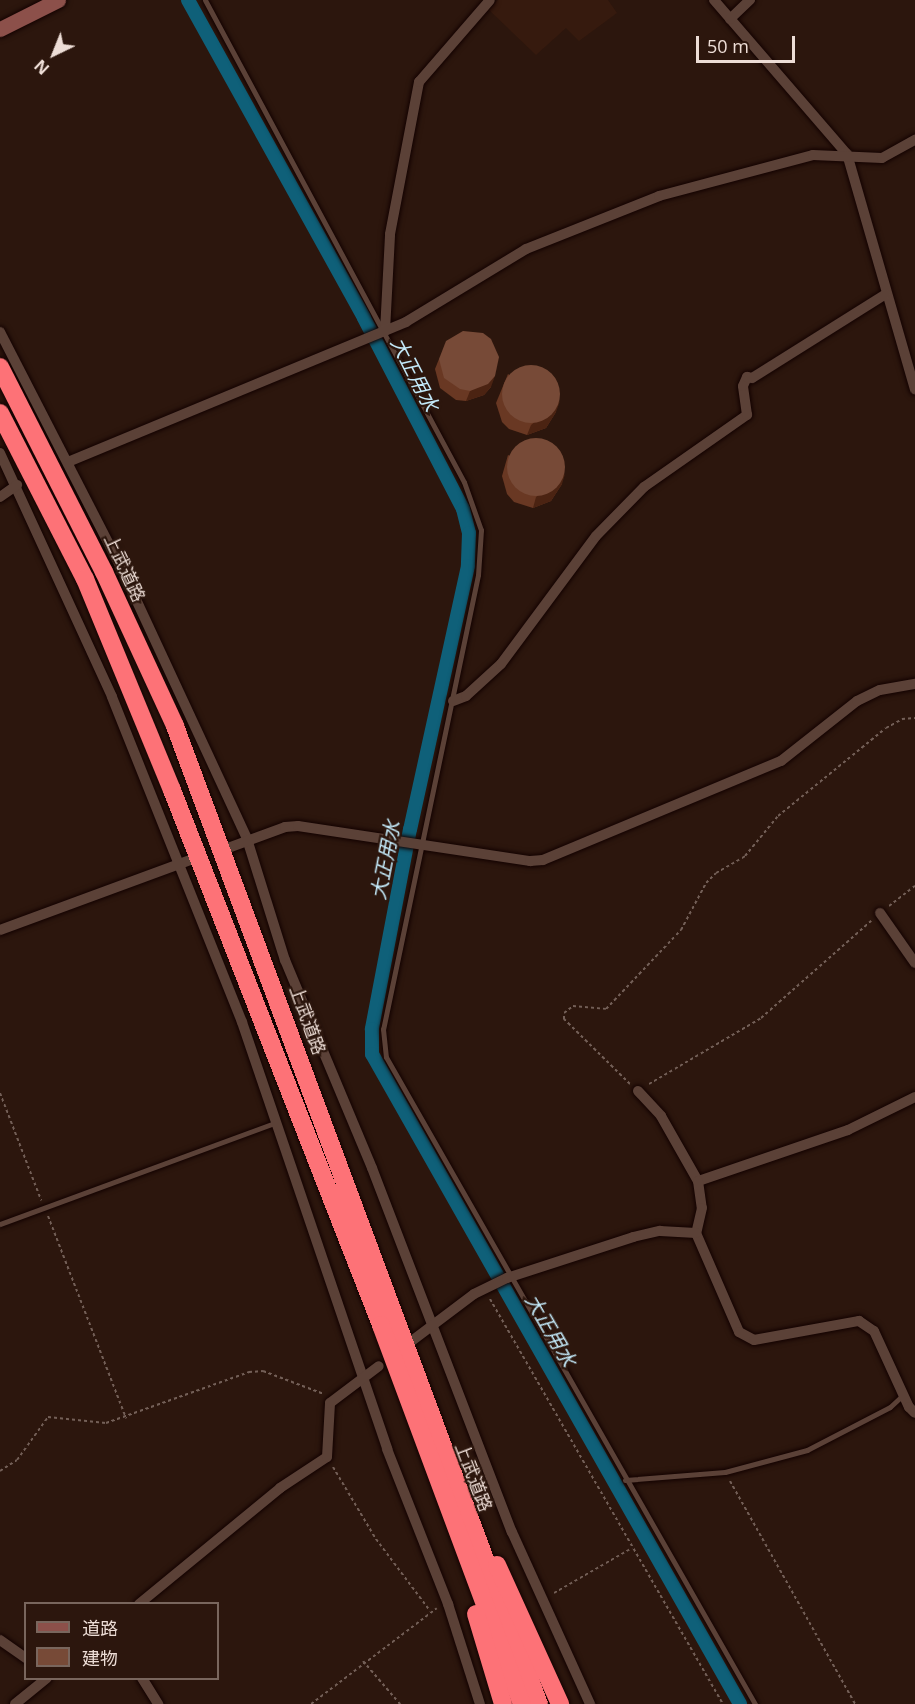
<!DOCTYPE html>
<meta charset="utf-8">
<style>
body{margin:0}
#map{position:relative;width:915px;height:1704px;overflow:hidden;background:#2c160d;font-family:"Open Sans","Noto Sans JP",sans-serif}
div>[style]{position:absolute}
.built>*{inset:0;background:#361a0e}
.canal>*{height:14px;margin:-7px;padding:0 7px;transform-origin:7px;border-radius:7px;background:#0f6079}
.path>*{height:2px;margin-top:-1px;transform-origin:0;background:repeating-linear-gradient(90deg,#735f57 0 3px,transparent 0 6px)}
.roads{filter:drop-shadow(0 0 2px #130200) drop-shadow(0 0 2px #130200)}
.lane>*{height:5px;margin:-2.5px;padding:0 2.5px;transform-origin:2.5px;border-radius:2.5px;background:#5b4137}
.street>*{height:10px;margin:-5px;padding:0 5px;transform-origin:5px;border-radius:5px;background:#5b4137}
.secondary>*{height:15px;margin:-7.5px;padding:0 7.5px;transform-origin:7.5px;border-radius:7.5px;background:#8c504a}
.highway>*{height:18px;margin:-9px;padding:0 9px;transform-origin:9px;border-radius:9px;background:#fd7277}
.wall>*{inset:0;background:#693823}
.shaded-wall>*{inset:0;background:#4b2312}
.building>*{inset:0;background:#774a37}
.round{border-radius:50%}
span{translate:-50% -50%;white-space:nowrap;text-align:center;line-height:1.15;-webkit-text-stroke:4.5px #2c160d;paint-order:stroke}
.street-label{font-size:18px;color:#edddd6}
.water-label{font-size:20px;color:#c3e9f9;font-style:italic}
.legend{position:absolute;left:24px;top:1602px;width:195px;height:78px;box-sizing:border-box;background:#2c160d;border:2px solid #79665d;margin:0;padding:8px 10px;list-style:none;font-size:18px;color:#edddd6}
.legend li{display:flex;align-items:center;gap:12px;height:30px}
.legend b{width:30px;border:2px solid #79665d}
.north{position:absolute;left:24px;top:24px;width:60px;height:60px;-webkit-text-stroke:4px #2c160d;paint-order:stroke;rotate:223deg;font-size:16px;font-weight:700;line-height:24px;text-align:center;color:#edddd6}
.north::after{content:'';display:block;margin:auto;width:21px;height:27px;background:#edddd6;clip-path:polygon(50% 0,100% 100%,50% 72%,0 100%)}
.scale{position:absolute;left:696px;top:36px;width:99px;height:27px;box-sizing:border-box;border:3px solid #edddd6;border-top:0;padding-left:8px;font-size:18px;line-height:21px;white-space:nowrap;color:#edddd6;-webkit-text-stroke:4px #2c160d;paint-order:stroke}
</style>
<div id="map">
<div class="built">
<i style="clip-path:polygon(498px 0,608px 0,617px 13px,579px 41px,566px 28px,536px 55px,489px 10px)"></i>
</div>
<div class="canal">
<i style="left:188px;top:0;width:363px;rotate:61deg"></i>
<i style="left:364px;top:318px;width:215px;rotate:62.6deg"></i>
<i style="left:463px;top:509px;width:25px;rotate:76deg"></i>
<i style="left:469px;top:533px;width:33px;rotate:92deg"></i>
<i style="left:468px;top:566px;width:269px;rotate:102.4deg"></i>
<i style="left:410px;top:829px;width:204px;rotate:100.8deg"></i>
<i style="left:372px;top:1029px;width:25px;rotate:90deg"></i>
<i style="left:372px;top:1054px;width:747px;rotate:60.48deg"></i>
</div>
<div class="path">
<i style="left:889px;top:906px;width:33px;rotate:-38deg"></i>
<i style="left:630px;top:1084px;width:93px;rotate:-135.4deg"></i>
<i style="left:564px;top:1019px;width:6px;rotate:-90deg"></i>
<i style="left:564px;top:1013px;width:11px;rotate:-38deg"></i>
<i style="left:573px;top:1006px;width:33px;rotate:5deg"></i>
<i style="left:606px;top:1009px;width:109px;rotate:-46.5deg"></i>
<i style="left:681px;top:930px;width:53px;rotate:-62deg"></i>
<i style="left:706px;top:883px;width:14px;rotate:-45deg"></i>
<i style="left:716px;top:873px;width:34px;rotate:-30deg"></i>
<i style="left:745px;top:856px;width:52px;rotate:-50.5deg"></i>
<i style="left:778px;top:816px;width:139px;rotate:-39.2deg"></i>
<i style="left:886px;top:728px;width:18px;rotate:-29deg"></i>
<i style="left:902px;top:719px;width:13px;rotate:-4deg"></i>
<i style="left:649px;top:1084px;width:130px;rotate:-30.5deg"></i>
<i style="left:761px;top:1018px;width:147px;rotate:-41.4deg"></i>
<i style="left:0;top:1093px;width:115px;rotate:69deg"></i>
<i style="left:48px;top:1216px;width:217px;rotate:68.9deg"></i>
<i style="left:490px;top:1299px;width:467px;rotate:60.1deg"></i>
<i style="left:333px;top:1467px;width:84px;rotate:59.2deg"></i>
<i style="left:376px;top:1539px;width:90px;rotate:53.1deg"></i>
<i style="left:0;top:1471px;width:20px;rotate:-33deg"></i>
<i style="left:17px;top:1460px;width:53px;rotate:-54.2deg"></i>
<i style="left:48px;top:1417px;width:58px;rotate:5.9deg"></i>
<i style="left:106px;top:1423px;width:152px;rotate:-19.6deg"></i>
<i style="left:249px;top:1372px;width:14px;rotate:-4deg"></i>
<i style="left:263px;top:1371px;width:65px;rotate:20.7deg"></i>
<i style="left:730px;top:1481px;width:256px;rotate:60.7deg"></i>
<i style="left:554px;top:1593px;width:90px;rotate:-30deg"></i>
<i style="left:363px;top:1661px;width:57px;rotate:49.3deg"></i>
<i style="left:311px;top:1704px;width:158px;rotate:-37.3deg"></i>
</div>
<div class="roads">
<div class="lane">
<i style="left:205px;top:0;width:547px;rotate:61.75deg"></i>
<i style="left:464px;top:482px;width:51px;rotate:70.5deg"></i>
<i style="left:481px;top:530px;width:45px;rotate:93.8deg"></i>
<i style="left:478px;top:575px;width:464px;rotate:101.8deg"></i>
<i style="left:383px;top:1029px;width:28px;rotate:84deg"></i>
<i style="left:386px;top:1057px;width:745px;rotate:60.3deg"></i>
<i style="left:0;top:1224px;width:295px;rotate:-20.2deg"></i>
<i style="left:625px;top:1480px;width:100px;rotate:-4.6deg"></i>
<i style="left:725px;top:1472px;width:85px;rotate:-15deg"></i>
<i style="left:807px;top:1450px;width:93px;rotate:-27.4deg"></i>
<i style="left:890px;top:1407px;width:18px;rotate:-43deg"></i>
</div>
<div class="street">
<i style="left:714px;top:0;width:203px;rotate:49.2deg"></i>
<i style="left:847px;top:154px;width:245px;rotate:73.9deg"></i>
<i style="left:730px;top:19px;width:28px;rotate:-44deg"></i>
<i style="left:385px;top:331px;width:97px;rotate:-87deg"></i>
<i style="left:390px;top:234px;width:155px;rotate:-79.2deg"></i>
<i style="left:419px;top:82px;width:108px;rotate:-49.1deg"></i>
<i style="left:0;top:332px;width:262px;rotate:62.8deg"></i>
<i style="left:120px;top:565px;width:302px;rotate:65.1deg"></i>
<i style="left:247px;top:839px;width:127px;rotate:72.6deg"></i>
<i style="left:285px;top:960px;width:225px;rotate:67.3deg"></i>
<i style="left:372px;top:1168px;width:390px;rotate:69deg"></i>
<i style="left:512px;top:1532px;width:189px;rotate:65.6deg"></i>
<i style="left:0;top:453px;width:268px;rotate:65.3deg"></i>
<i style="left:112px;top:697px;width:350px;rotate:68.2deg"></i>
<i style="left:242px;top:1022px;width:451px;rotate:71.2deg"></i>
<i style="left:387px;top:1449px;width:167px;rotate:68.5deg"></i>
<i style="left:448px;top:1604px;width:105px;rotate:72.3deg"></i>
<i style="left:68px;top:462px;width:366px;rotate:-22.5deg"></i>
<i style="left:406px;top:322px;width:140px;rotate:-31.3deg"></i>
<i style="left:526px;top:249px;width:143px;rotate:-21.7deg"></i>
<i style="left:659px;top:196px;width:159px;rotate:-14.9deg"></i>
<i style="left:813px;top:155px;width:69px;rotate:2.5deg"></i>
<i style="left:882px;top:158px;width:38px;rotate:-29deg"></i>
<i style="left:0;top:497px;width:21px;rotate:-35deg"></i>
<i style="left:453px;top:701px;width:14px;rotate:-21deg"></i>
<i style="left:466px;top:696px;width:47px;rotate:-42.4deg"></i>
<i style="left:501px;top:664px;width:159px;rotate:-53.4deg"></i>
<i style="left:596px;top:536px;width:69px;rotate:-45.6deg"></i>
<i style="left:644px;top:487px;width:126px;rotate:-35deg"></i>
<i style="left:747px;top:415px;width:29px;rotate:-98deg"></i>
<i style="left:743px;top:386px;width:10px;rotate:-66deg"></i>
<i style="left:747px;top:377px;width:5px;rotate:11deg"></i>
<i style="left:752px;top:378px;width:158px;rotate:-32.1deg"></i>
<i style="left:228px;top:848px;width:61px;rotate:-20.2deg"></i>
<i style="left:285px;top:827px;width:13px;rotate:-4deg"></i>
<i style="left:298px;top:826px;width:235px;rotate:8.6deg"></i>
<i style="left:530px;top:861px;width:13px;rotate:-4deg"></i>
<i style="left:543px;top:860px;width:258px;rotate:-22.6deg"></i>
<i style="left:781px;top:761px;width:97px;rotate:-38.3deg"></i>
<i style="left:857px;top:701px;width:25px;rotate:-26deg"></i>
<i style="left:880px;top:690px;width:36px;rotate:-10deg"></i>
<i style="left:880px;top:913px;width:61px;rotate:55deg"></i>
<i style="left:0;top:930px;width:202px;rotate:-20.2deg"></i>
<i style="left:638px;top:1091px;width:34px;rotate:47deg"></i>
<i style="left:661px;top:1116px;width:75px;rotate:60.4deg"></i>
<i style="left:915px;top:1097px;width:75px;rotate:153.8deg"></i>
<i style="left:848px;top:1130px;width:158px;rotate:161.2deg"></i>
<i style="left:698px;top:1181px;width:27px;rotate:82deg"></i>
<i style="left:702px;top:1208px;width:26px;rotate:103deg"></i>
<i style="left:696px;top:1233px;width:108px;rotate:66.5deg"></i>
<i style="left:739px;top:1332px;width:17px;rotate:28deg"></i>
<i style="left:754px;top:1340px;width:107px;rotate:-10.3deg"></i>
<i style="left:859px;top:1321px;width:18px;rotate:34deg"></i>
<i style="left:874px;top:1331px;width:84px;rotate:65.3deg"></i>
<i style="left:909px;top:1407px;width:8px;rotate:45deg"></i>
<i style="left:413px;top:1340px;width:76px;rotate:-37deg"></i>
<i style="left:474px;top:1294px;width:37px;rotate:-26deg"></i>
<i style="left:507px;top:1278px;width:133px;rotate:-18deg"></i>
<i style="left:633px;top:1237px;width:28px;rotate:-13deg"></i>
<i style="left:660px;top:1231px;width:36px;rotate:3deg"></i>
<i style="left:139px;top:1604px;width:183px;rotate:-39.4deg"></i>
<i style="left:280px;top:1488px;width:56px;rotate:-33.4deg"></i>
<i style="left:327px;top:1457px;width:54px;rotate:-86.8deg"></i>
<i style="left:330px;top:1403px;width:61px;rotate:-37.1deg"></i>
<i style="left:0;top:1640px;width:32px;rotate:35deg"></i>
<i style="left:142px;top:1678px;width:31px;rotate:58deg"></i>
<i style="left:15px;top:1704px;width:41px;rotate:-39.1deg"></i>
</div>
<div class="secondary">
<i style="left:0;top:29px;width:65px;rotate:-26.6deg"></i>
</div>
<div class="highway">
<i style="left:0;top:367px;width:230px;rotate:63.1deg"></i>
<i style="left:104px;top:572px;width:170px;rotate:65.2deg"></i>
<i style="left:175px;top:726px;width:1044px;rotate:69.59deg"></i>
<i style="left:0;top:413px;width:186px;rotate:62.9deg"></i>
<i style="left:85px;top:579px;width:228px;rotate:67.6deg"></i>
<i style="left:172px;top:790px;width:574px;rotate:68.66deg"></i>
<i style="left:381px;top:1325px;width:404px;rotate:69.6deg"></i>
<i style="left:497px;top:1565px;width:153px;rotate:65.6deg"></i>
<i style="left:476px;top:1614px;width:94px;rotate:73.3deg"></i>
</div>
</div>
<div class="wall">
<i style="clip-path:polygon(439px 359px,491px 387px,484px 395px,466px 401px,456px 400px,440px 388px,435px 369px)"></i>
<i style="clip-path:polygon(508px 374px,556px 412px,546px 428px,527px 435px,509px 429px,502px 422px,496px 403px)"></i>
<i style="clip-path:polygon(508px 455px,562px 484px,551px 501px,533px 508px,514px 502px,507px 494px,502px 476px)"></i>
</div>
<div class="shaded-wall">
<i style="clip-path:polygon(495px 376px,491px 387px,484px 395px,466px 401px,470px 391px)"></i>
<i style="clip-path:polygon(560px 401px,556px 412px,546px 428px,527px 435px,531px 425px)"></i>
<i style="clip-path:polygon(565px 474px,562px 484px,551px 501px,533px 508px,536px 497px)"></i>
</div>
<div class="building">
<i style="clip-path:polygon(463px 331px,483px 333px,491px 339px,499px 357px,495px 376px,488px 384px,470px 391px,460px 389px,444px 378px,439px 359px,446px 341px)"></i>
<i class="round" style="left:502px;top:365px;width:58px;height:58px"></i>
<i class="round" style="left:507px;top:438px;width:58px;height:58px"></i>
</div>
<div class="street-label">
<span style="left:125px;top:568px;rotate:65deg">上武道路</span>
<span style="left:308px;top:1020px;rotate:70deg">上武道路</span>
<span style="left:474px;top:1477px;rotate:69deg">上武道路</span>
</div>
<div class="water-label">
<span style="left:415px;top:374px;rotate:63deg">大正用水</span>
<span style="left:385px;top:860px;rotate:-79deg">大正用水</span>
<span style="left:551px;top:1330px;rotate:60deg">大正用水</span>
</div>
<ul class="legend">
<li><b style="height:8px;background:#8c504a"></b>道路</li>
<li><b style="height:16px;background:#774a37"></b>建物</li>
</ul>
<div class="north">N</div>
<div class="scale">50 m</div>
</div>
